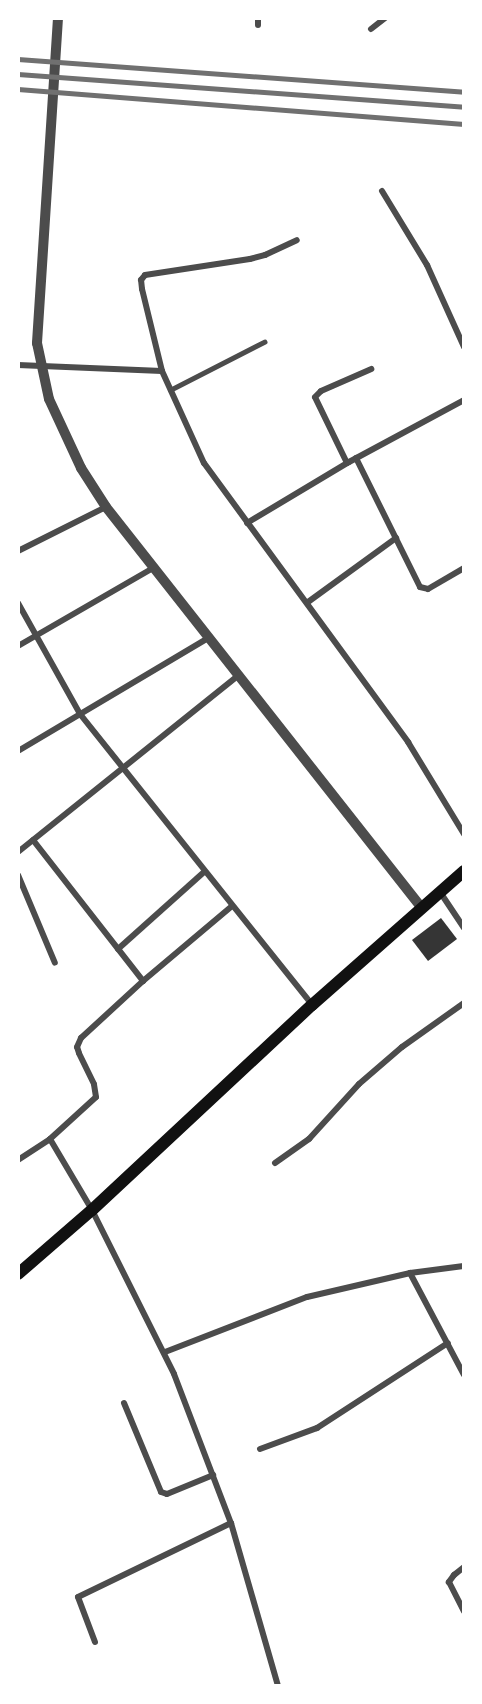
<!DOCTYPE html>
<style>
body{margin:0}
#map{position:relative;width:482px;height:1704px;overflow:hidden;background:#fff;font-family:Quicksand,sans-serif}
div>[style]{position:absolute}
.building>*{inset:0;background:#353535}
.service>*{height:4.5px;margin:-2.25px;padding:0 2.25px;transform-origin:2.25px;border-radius:2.25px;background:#4c4c4c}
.minor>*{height:6px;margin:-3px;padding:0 3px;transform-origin:3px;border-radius:3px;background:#4c4c4c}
.tertiary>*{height:10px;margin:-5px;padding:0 5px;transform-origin:5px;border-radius:5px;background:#4c4c4c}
.secondary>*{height:12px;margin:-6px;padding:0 6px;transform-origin:6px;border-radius:6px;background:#111}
.rail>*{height:4.5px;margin:-2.25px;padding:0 2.25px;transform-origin:2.25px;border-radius:2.25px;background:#707070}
span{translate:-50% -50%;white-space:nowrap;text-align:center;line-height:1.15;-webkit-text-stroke:6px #fff;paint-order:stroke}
.frame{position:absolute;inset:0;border:20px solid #fff;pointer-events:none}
</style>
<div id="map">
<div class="building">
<i style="clip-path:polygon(441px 918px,457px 939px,428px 961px,412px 940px)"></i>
</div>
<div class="service">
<i style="left:170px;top:390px;width:106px;rotate:-27.1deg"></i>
</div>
<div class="minor">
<i style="left:258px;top:25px;width:7px;rotate:-90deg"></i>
<i style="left:371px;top:29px;width:18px;rotate:-38deg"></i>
<i style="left:382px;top:191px;width:87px;rotate:58.7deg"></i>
<i style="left:427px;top:265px;width:90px;rotate:65.7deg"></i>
<i style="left:18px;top:365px;width:144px;rotate:2.4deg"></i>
<i style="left:162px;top:371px;width:101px;rotate:65.5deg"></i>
<i style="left:204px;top:463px;width:346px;rotate:53.8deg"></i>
<i style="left:408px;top:742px;width:108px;rotate:58.7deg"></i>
<i style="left:162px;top:371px;width:84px;rotate:-103.7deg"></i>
<i style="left:142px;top:289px;width:9px;rotate:-96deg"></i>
<i style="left:141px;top:280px;width:6px;rotate:-51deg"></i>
<i style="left:145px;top:275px;width:106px;rotate:-8.7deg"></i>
<i style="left:250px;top:259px;width:16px;rotate:-15deg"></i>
<i style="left:265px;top:255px;width:35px;rotate:-25deg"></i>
<i style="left:356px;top:458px;width:144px;rotate:63.6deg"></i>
<i style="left:420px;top:587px;width:8px;rotate:14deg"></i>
<i style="left:428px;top:589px;width:42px;rotate:-30.3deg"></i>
<i style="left:347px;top:463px;width:73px;rotate:-115.9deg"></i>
<i style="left:315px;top:397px;width:8px;rotate:-45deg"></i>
<i style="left:321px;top:391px;width:55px;rotate:-23.7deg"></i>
<i style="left:247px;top:523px;width:119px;rotate:-30.9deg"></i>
<i style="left:349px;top:462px;width:131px;rotate:-28.3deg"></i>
<i style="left:18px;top:551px;width:98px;rotate:-26.6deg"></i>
<i style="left:308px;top:602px;width:109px;rotate:-36deg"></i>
<i style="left:18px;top:603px;width:127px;rotate:60.8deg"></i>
<i style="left:80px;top:714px;width:372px;rotate:51.4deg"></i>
<i style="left:18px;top:646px;width:156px;rotate:-30deg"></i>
<i style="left:18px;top:751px;width:220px;rotate:-30.7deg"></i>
<i style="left:33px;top:840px;width:179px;rotate:52deg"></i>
<i style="left:18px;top:852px;width:282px;rotate:-38.7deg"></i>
<i style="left:18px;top:875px;width:95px;rotate:67.2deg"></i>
<i style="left:440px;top:892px;width:43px;rotate:56.3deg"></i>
<i style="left:118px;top:949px;width:115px;rotate:-41.8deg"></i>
<i style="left:50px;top:1139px;width:82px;rotate:59.4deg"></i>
<i style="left:92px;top:1210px;width:183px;rotate:63.4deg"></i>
<i style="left:174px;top:1374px;width:160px;rotate:69.1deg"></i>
<i style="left:231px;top:1523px;width:170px;rotate:73.9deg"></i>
<i style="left:18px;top:1160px;width:38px;rotate:-33deg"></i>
<i style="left:50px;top:1139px;width:62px;rotate:-42.4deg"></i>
<i style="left:96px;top:1097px;width:13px;rotate:-99deg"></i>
<i style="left:94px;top:1084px;width:34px;rotate:-116deg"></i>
<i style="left:79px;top:1053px;width:6px;rotate:-108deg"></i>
<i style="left:77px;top:1047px;width:10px;rotate:-66deg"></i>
<i style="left:81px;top:1038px;width:84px;rotate:-42.6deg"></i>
<i style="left:143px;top:981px;width:116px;rotate:-40.1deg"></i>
<i style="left:275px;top:1163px;width:42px;rotate:-35.2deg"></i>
<i style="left:309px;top:1139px;width:74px;rotate:-47.7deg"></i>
<i style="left:359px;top:1084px;width:57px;rotate:-40.7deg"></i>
<i style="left:402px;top:1047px;width:76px;rotate:-35.4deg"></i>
<i style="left:410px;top:1273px;width:115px;rotate:62.1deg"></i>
<i style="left:165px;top:1352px;width:152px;rotate:-21.2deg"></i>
<i style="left:307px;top:1297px;width:106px;rotate:-13.1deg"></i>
<i style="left:410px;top:1273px;width:54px;rotate:-7.4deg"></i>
<i style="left:124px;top:1403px;width:96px;rotate:67.4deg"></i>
<i style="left:161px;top:1492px;width:6px;rotate:18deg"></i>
<i style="left:167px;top:1494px;width:50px;rotate:-22.4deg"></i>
<i style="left:260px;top:1449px;width:61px;rotate:-20.2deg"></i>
<i style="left:317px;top:1428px;width:156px;rotate:-33deg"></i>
<i style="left:464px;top:1567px;width:13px;rotate:141deg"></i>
<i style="left:454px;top:1575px;width:9px;rotate:126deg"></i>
<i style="left:449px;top:1582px;width:33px;rotate:63deg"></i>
<i style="left:95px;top:1642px;width:48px;rotate:-110.7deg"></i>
<i style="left:78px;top:1597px;width:170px;rotate:-25.8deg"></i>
</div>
<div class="tertiary">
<i style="left:58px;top:18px;width:326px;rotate:93.7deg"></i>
<i style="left:37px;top:343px;width:57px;rotate:77.9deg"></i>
<i style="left:49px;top:399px;width:76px;rotate:65.1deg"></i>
<i style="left:81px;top:468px;width:46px;rotate:57.3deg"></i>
<i style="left:106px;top:507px;width:509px;rotate:51.78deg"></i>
</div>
<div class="secondary">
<i style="left:18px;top:1274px;width:98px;rotate:-40.9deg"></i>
<i style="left:92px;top:1210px;width:301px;rotate:-43deg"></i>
<i style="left:312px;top:1005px;width:203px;rotate:-41.4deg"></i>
</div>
<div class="rail">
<i style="left:18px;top:59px;width:447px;rotate:4.2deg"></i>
<i style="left:18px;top:74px;width:447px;rotate:4.2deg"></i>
<i style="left:18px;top:89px;width:447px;rotate:4.5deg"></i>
</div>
<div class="frame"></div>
</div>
